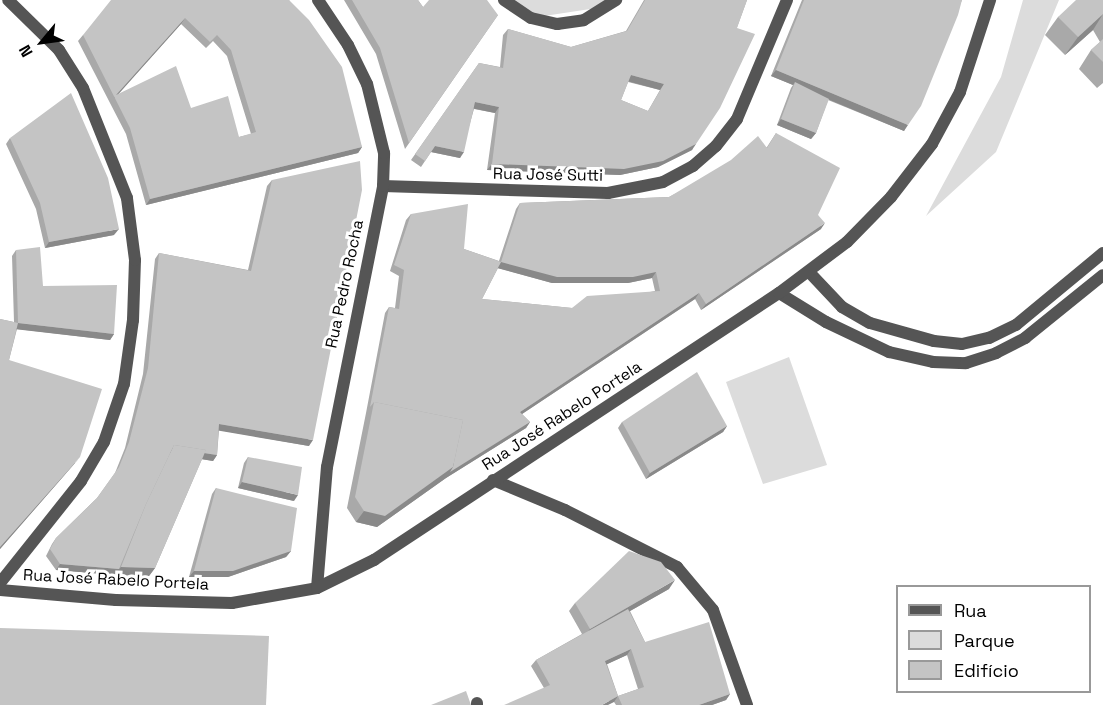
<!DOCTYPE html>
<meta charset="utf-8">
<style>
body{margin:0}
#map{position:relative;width:1103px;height:705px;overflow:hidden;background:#fff;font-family:"Space Grotesk",sans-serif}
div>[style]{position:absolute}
.green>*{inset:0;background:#dcdcdc}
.minor>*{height:12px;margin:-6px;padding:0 6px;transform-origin:6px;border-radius:6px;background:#555}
.tertiary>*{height:12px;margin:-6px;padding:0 6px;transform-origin:6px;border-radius:6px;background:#555}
.wall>*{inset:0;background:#a9a9a9}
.shaded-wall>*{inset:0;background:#898989}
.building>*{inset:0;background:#c4c4c4}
span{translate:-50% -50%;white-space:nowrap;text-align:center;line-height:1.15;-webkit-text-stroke:6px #fff;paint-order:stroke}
.street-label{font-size:16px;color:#000}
.legend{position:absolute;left:896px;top:585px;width:195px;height:108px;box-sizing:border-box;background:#fff;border:2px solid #999;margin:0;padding:8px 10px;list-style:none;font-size:18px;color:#000}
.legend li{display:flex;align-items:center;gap:12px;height:30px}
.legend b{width:30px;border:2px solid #999}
.north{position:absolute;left:12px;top:12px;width:60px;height:60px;-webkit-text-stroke:4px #fff;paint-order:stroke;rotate:241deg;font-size:16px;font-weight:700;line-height:24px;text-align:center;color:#000}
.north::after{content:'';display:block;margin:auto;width:21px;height:27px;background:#000;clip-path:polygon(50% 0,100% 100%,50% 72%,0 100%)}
</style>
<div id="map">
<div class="green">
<i style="clip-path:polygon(508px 0,614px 0,610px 6px,531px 18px)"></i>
<i style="clip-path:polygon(1023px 0,1059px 0,996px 152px,926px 216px,1001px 77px)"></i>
<i style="clip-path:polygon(789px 357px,827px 465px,763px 484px,726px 382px)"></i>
</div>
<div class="minor">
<i style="left:504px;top:0;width:32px;rotate:34deg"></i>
<i style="left:531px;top:18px;width:27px;rotate:13deg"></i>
<i style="left:557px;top:24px;width:27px;rotate:-8deg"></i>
<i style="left:584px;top:20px;width:38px;rotate:-32deg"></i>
<i style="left:383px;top:186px;width:225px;rotate:1.8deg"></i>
<i style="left:608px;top:193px;width:56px;rotate:-11.3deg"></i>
<i style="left:663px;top:182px;width:34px;rotate:-28deg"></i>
<i style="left:693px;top:166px;width:30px;rotate:-41deg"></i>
<i style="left:716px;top:146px;width:34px;rotate:-52deg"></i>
<i style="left:737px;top:119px;width:129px;rotate:-67.2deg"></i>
<i style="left:493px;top:480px;width:78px;rotate:22.6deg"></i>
<i style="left:565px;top:510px;width:126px;rotate:27deg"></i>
<i style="left:677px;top:567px;width:56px;rotate:50.1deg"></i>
<i style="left:713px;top:610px;width:101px;rotate:70.3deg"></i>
<i style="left:0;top:583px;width:130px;rotate:-51.5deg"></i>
<i style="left:81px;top:481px;width:45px;rotate:-59.5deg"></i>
<i style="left:104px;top:442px;width:61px;rotate:-71deg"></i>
<i style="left:124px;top:384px;width:65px;rotate:-82deg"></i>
<i style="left:133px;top:320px;width:60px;rotate:-88.1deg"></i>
<i style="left:135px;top:260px;width:63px;rotate:-97.4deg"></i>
<i style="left:127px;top:198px;width:118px;rotate:-111.8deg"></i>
<i style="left:83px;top:88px;width:45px;rotate:-122.3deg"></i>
<i style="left:59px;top:50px;width:71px;rotate:-135.6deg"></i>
<i style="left:317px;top:588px;width:121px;rotate:-85.3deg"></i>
<i style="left:327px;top:467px;width:287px;rotate:-78.7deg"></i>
<i style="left:383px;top:186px;width:33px;rotate:-88deg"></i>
<i style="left:384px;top:153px;width:71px;rotate:-103.8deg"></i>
<i style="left:367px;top:84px;width:43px;rotate:-116deg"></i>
<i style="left:348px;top:45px;width:54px;rotate:-123.7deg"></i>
<i style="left:477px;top:703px;width:2px;rotate:90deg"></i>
</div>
<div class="tertiary">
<i style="left:809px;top:272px;width:48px;rotate:46.7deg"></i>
<i style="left:842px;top:307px;width:32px;rotate:30deg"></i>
<i style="left:870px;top:323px;width:66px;rotate:15.7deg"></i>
<i style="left:934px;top:341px;width:28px;rotate:6deg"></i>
<i style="left:962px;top:344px;width:28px;rotate:-13deg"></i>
<i style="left:989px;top:338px;width:30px;rotate:-26deg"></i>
<i style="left:1016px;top:325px;width:113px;rotate:-39.6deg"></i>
<i style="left:779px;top:293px;width:55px;rotate:31.7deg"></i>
<i style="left:826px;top:322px;width:70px;rotate:25.5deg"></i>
<i style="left:889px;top:352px;width:45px;rotate:12.8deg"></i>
<i style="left:933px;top:362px;width:33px;rotate:2deg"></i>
<i style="left:966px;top:363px;width:32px;rotate:-18deg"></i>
<i style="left:996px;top:353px;width:33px;rotate:-27deg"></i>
<i style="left:1025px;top:338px;width:100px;rotate:-38.9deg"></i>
<i style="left:0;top:590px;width:116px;rotate:4.9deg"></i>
<i style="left:116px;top:600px;width:116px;rotate:1.5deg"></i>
<i style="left:232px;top:603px;width:86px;rotate:-10deg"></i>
<i style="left:317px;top:588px;width:64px;rotate:-26.2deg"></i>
<i style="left:374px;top:560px;width:485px;rotate:-33.4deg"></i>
<i style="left:779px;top:293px;width:85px;rotate:-36.9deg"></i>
<i style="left:847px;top:242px;width:63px;rotate:-45.6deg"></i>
<i style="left:891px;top:197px;width:67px;rotate:-52.3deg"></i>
<i style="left:932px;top:144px;width:59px;rotate:-61.7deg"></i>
<i style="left:960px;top:92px;width:97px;rotate:-71.9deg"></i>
</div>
<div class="wall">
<i style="clip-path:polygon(evenodd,289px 0,362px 147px,358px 153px,146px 205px,126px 134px,78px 41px,83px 35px,289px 0,181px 24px,206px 48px,213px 41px,227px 56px,251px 134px,239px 137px,191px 108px,118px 94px,181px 24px)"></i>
<i style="clip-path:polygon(344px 0,418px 0,423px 7px,498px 15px,405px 149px,376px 54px)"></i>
<i style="clip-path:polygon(evenodd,644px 0,747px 0,692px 150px,658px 167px,620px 175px,487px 170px,495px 113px,474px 109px,460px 158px,431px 152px,421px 167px,411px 160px,479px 63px,500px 67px,503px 35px,508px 29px,571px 47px,626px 31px,644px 0,628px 82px,660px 90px,648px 111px,621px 100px,628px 82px)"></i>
<i style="clip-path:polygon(802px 0,962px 0,904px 131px,828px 100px,816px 133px,811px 139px,777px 125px,791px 88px,793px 85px,771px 76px)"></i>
<i style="clip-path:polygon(1103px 0,1103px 83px,1097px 88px,1079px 69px,1091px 50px,1100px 42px,1093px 30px,1065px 55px,1045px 35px,1058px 17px)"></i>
<i style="clip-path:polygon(evenodd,776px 133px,818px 215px,821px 229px,701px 310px,695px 299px,522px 414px,530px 422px,526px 428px,446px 478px,377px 527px,356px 522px,347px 508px,366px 413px,385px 313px,389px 307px,395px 308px,399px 276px,390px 271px,406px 220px,411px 214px,464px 249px,499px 261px,516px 209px,520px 203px,669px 197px,767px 147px,776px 133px,498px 268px,552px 283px,628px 283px,652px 278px,655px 291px,572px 308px,482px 299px,498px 268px)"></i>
<i style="clip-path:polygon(10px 138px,114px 235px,45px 248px,36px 209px,6px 144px)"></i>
<i style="clip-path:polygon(272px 180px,309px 446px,219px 430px,217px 455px,213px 461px,202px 459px,155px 568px,149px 576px,115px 575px,56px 570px,46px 556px,52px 544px,56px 538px,97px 498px,115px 473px,125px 448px,143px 374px,155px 259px,159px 253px,248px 270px,267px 186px)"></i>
<i style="clip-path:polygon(16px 250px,43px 286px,114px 334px,110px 340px,17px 329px,9px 360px,75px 463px,0 549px,0 319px,14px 322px,12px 256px)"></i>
<i style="clip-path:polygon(622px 422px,727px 426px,723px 432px,646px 479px,618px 428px)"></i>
<i style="clip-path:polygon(248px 457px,294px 501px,238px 488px,244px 463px)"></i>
<i style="clip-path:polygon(216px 488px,291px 551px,286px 557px,228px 577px,189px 577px,212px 494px)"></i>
<i style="clip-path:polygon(evenodd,669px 589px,630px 611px,645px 642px,730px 694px,726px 700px,712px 705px,616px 705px,614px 702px,544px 688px,531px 666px,536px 660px,582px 634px,569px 611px,575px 603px,669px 589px,627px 655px,638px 689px,618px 696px,607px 664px,627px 655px)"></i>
</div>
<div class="shaded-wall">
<i style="clip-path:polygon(1103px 14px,1093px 30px,1065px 55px,1078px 37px)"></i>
<i style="clip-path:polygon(185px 18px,181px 24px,115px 98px,114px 97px)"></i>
<i style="clip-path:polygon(776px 70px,908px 125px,904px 131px,794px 85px,795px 82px,793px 85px,771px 76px)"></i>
<i style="clip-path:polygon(631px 75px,664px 84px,660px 90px,627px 81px)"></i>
<i style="clip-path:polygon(475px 102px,499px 107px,495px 113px,471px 108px)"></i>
<i style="clip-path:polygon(781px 119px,816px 133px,811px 139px,777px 125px)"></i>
<i style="clip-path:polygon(696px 144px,692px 150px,658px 167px,620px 175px,487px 170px,492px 164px)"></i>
<i style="clip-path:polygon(435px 146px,464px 152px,460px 158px,431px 152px)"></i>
<i style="clip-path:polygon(362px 147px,358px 153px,146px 205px,150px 199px)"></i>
<i style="clip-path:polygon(825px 223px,821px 229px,701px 310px,706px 304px)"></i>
<i style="clip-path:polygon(119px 229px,114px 235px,45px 248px,49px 242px)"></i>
<i style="clip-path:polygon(501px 262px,656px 272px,652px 278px,628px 283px,552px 283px,497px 268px)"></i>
<i style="clip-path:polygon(699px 293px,695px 299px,516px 418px,520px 412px)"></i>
<i style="clip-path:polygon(18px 323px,114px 334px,110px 340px,14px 329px)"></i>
<i style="clip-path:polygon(530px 422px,526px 428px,446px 478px,377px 527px,356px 522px,364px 511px)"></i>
<i style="clip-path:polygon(219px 424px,313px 440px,309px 446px,215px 430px)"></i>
<i style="clip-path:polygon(727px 426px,723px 432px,646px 479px,650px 473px)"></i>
<i style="clip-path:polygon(172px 448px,217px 455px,213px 461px,169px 454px)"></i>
<i style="clip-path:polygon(80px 457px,75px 463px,0 549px,0 547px)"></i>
<i style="clip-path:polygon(242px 482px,298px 495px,294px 501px,238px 488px)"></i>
<i style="clip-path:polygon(291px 551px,286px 557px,228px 577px,189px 577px,194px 571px)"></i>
<i style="clip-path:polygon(60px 564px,119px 569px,121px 567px,155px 568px,149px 576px,115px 575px,56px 570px)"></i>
<i style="clip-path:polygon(675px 580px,669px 589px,584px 637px,590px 629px)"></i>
<i style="clip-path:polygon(631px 649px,627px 655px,601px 667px,605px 661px)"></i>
<i style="clip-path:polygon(730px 694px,726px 700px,712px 705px,699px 705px)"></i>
<i style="clip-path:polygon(618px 696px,614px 702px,608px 705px,602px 705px)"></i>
</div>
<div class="building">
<i style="clip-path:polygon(evenodd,111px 0,289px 0,309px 20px,342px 67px,362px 147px,150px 199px,130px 128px,83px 35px,111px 0,185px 18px,210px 42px,217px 35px,231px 50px,256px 132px,239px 137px,228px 96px,191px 108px,176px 66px,116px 95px,185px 18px)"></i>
<i style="clip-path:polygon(352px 0,418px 0,423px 7px,429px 0,487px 0,498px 15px,409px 143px,380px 48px)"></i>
<i style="clip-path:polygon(evenodd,645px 0,747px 0,737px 28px,755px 34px,720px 108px,696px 144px,663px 161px,624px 169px,492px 164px,499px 107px,475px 102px,464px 152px,435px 146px,425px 161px,415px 154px,479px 63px,503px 68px,508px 29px,571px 47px,627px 31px,645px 0,631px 75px,664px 84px,648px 111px,621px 100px,631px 75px)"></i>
<i style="clip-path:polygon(804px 0,962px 0,958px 15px,921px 106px,908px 125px,776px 70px)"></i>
<i style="clip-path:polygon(1076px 0,1103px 0,1103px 14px,1078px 37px,1058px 17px)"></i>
<i style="clip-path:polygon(1103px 39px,1103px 62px,1091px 50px)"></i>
<i style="clip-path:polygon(795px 82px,829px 99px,816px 133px,781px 119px)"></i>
<i style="clip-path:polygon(71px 93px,108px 178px,119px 229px,49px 242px,40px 203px,10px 138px)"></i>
<i style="clip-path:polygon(evenodd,776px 133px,840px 168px,818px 215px,825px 223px,706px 304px,699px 293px,520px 412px,530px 422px,450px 472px,453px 467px,463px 420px,374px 402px,370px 407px,389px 307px,399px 309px,404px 270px,394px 265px,411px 214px,468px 204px,464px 249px,501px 262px,520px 203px,669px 197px,731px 160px,758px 136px,767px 148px,776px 133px,501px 262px,557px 277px,633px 277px,656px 272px,660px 291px,587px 296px,572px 308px,482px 299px,501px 262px)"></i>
<i style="clip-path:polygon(360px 161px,362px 190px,313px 440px,219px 424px,217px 455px,204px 453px,206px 450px,174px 445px,146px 504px,119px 569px,60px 564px,50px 549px,56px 538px,97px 498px,119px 467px,129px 442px,148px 368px,159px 253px,251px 271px,272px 180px)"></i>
<i style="clip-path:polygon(40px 247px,43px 286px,117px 285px,114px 334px,18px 323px,9px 360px,102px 389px,80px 457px,0 547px,0 319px,18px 323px,16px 250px)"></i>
<i style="clip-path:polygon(697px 372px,727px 426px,650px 473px,622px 422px)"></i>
<i style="clip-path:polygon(374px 402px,463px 420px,453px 467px,385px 516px,364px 511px,355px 497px)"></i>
<i style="clip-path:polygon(174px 445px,206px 450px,155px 568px,121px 567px,146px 504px)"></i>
<i style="clip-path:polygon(248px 457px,302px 467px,298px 495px,242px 482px)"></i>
<i style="clip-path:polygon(216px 488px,297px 508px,291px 551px,233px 571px,194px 571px)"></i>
<i style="clip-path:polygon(629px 551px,661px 562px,675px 580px,590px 629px,575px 603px)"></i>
<i style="clip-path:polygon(evenodd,628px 609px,645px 642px,709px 622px,730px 694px,699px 705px,622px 705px,618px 696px,602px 705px,504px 705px,550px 685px,536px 660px,628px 609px,631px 649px,644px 687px,618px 696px,605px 661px,631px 649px)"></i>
<i style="clip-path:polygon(0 628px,269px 636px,266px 705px,0 705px)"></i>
<i style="clip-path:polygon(466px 691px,471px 705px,431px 705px)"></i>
</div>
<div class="street-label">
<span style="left:548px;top:175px;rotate:1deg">Rua José Sutti</span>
<span style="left:345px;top:284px;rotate:-78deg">Rua Pedro Rocha</span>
<span style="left:562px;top:416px;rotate:-33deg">Rua José Rabelo Portela</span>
<span style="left:116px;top:580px;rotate:3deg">Rua José Rabelo Portela</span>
</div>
<ul class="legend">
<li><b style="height:8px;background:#555"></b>Rua</li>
<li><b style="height:16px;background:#dcdcdc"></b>Parque</li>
<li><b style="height:16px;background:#c4c4c4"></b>Edifício</li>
</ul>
<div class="north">N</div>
</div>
